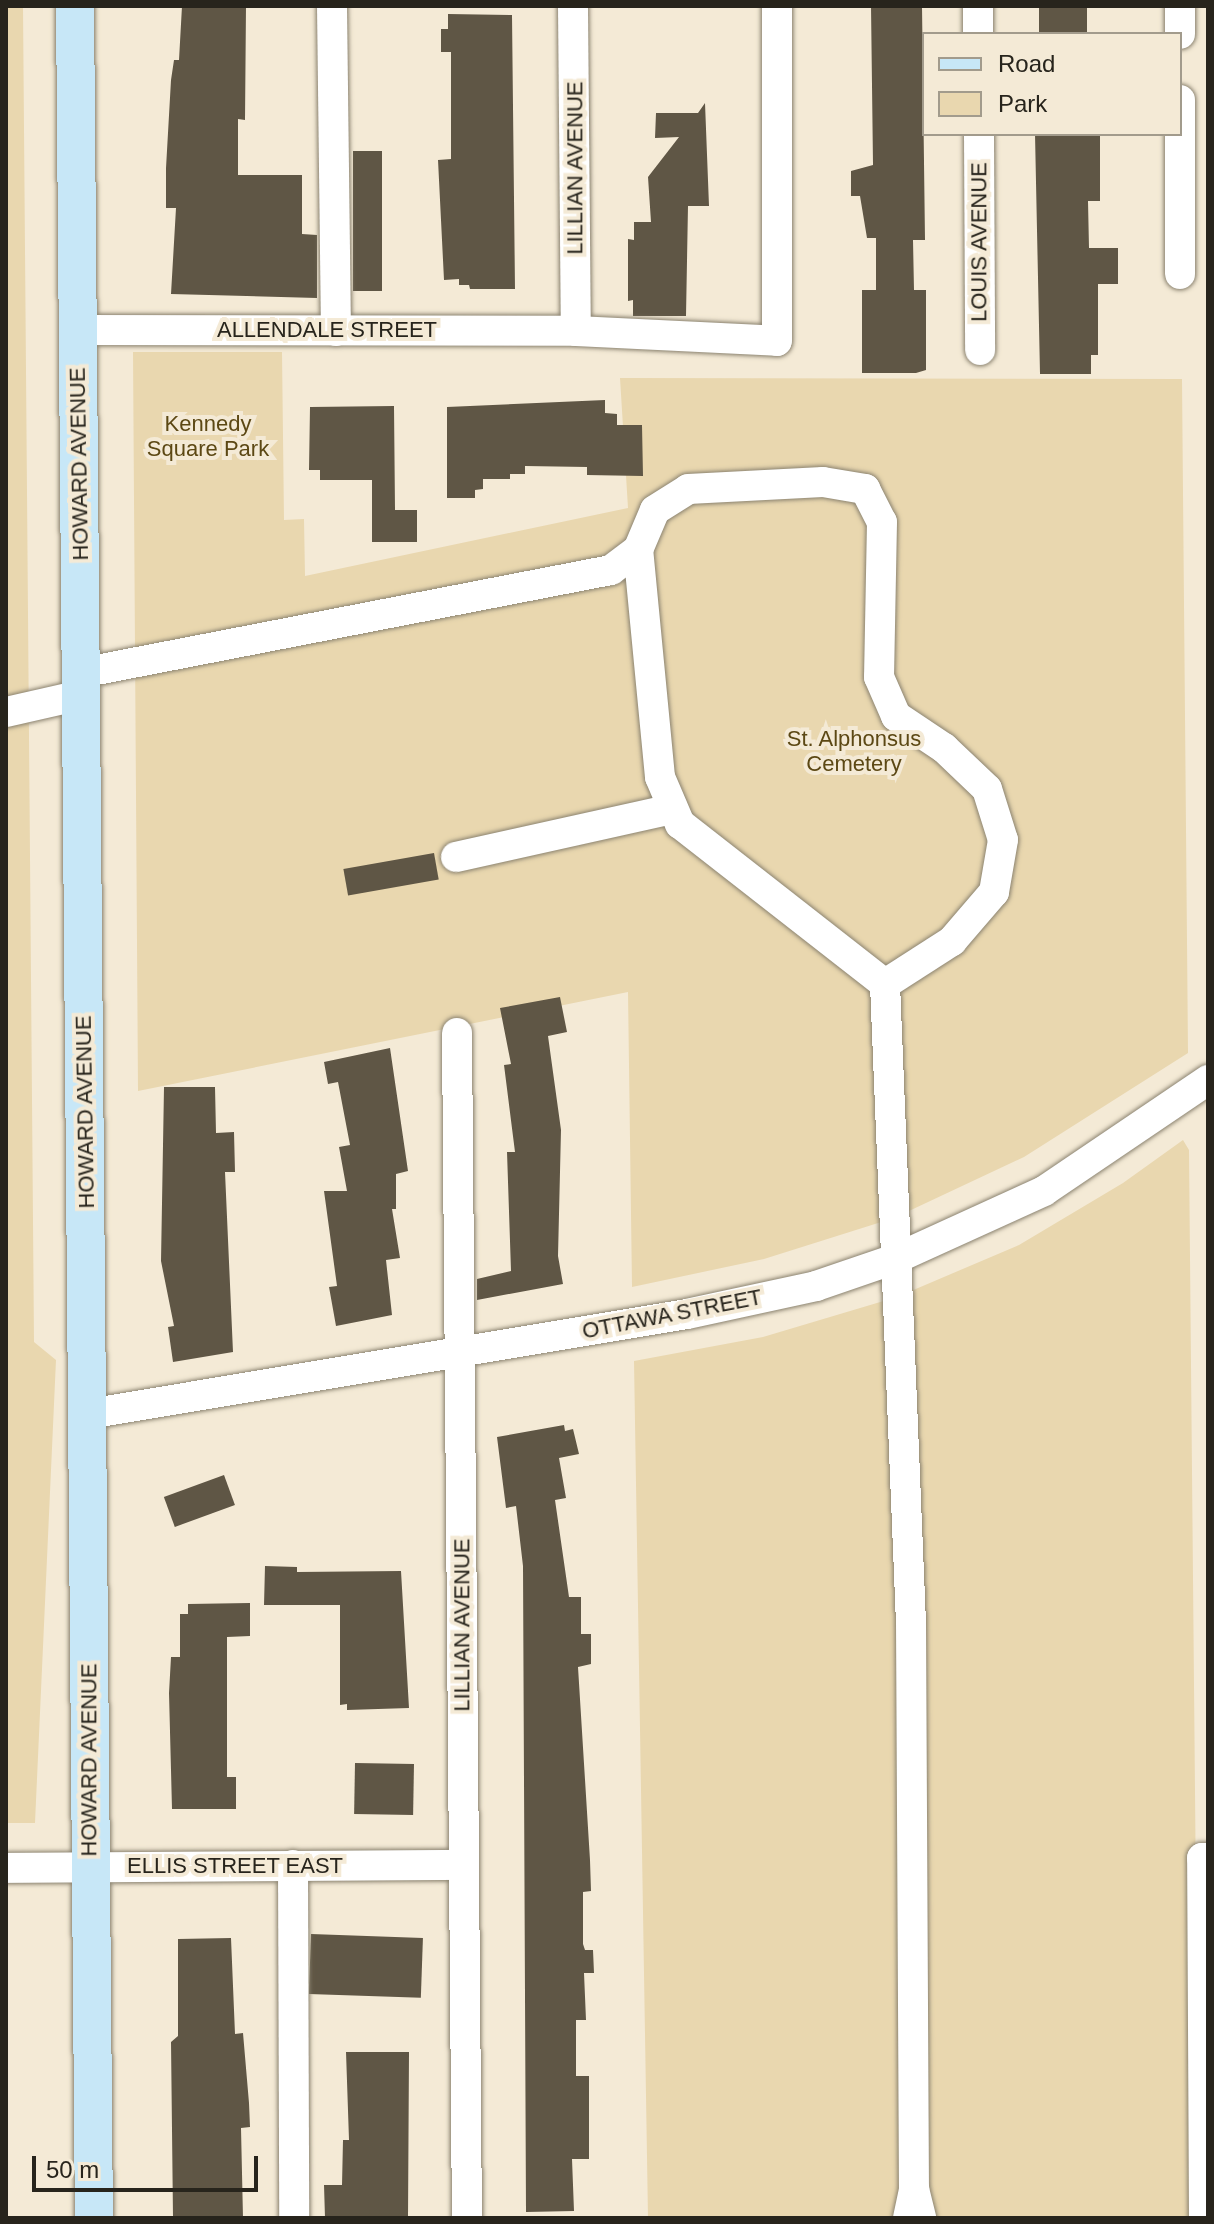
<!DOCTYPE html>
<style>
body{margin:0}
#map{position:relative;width:1214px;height:2224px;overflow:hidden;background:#f4ead6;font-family:Helvetica,sans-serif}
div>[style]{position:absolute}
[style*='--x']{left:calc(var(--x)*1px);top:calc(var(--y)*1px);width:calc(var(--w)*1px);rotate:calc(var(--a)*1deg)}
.green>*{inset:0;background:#e9d7af}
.building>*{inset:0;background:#5f5645;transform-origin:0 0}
.roads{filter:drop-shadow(0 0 2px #8b8370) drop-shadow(0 0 2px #8b8370)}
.minor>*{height:30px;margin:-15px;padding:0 15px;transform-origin:15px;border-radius:15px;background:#fff}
.major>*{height:38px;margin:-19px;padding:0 19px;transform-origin:19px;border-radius:19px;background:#c7e7f7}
span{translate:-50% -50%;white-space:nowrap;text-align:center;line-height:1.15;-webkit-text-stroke:8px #f4ead6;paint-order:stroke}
.street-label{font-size:22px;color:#27241c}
.park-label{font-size:22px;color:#5c4814}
.frame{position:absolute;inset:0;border:8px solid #27241c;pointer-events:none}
.legend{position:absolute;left:922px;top:32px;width:260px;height:104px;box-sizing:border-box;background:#f4ead6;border:2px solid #a29b8c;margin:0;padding:10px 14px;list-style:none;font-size:24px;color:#27241c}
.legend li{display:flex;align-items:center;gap:16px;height:40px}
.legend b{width:40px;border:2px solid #a29b8c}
.scale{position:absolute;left:32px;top:2156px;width:226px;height:36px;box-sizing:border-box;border:4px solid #27241c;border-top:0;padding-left:10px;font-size:24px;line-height:28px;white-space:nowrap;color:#27241c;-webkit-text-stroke:6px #f4ead6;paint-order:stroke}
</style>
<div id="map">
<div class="green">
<div style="clip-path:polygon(6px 6px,23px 6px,34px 1342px,56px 1360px,35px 1823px,6px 1823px)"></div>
<div style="clip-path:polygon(133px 352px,282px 352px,284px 520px,304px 519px,305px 576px,628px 508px,620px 378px,1182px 379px,1188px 1053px,1024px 1157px,894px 1218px,764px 1259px,632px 1287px,628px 992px,138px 1091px)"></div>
<div style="clip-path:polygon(1183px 1140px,1189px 1150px,1199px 2218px,648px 2218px,634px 1361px,763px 1337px,897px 1297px,1019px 1245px,1123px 1183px)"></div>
</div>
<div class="building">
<div style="clip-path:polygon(182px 6px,246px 6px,245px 120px,238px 119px,238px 175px,302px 175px,302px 234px,317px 235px,317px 298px,171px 294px,176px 208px,166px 208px,166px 168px,171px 80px,174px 60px,179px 60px)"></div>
<div style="clip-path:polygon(871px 6px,922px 6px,925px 240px,913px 240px,914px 290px,926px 290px,926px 370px,916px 373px,862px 373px,862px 290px,876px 290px,876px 238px,867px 238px,860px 196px,851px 196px,851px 171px,873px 165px)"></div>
<div style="left:1039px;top:6px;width:48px;height:28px"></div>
<div style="clip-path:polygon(448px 14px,512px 15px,515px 289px,470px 289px,469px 285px,459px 285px,459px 279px,444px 280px,438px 160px,451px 159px,451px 52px,441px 52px,441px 29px,448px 29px)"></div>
<div style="clip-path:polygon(705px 103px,709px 206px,688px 206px,686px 316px,633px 316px,633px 300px,628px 301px,628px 239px,634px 240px,634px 222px,651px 222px,648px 177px,679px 137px,655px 138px,656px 113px,698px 113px)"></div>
<div style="clip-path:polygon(1035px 134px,1100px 134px,1100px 201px,1088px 201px,1089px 248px,1118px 248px,1118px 284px,1098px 284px,1098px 355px,1091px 355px,1091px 374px,1040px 374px)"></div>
<div style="left:353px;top:151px;width:29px;height:140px"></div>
<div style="clip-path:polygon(605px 400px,605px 413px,617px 414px,617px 425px,642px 425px,643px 476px,587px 475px,587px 467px,525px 466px,525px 474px,510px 474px,510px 479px,483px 479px,483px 489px,475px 490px,475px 498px,447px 498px,447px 407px)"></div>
<div style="clip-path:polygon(394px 406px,395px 510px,417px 510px,417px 542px,372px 542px,372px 480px,320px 480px,320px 470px,309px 470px,310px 407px)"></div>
<div style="left:434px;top:853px;width:27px;height:92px;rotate:80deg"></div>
<div style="clip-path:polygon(560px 997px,567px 1032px,548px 1036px,561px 1130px,558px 1256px,563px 1284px,477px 1300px,477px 1279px,511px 1271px,507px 1152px,515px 1152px,504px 1065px,511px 1064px,500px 1008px)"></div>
<div style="clip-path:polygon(390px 1048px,408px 1171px,396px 1174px,396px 1209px,392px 1209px,400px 1258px,386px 1260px,392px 1315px,336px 1326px,329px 1287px,337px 1286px,324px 1191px,347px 1191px,339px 1147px,350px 1145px,338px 1082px,328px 1084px,324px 1062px)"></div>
<div style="clip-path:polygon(164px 1087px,215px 1087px,216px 1133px,234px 1132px,235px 1172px,225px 1172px,233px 1352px,173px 1362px,168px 1327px,174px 1326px,161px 1261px)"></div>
<div style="clip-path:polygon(564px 1425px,565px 1431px,573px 1429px,579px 1454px,559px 1458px,566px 1498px,555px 1500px,569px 1597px,581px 1597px,581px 1634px,591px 1634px,591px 1664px,578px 1667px,590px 1860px,591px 1891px,583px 1892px,583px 1944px,585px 1950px,593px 1950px,594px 1973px,584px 1973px,586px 2020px,576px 2020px,576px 2076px,589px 2076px,589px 2159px,572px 2159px,574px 2211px,526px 2212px,523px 1566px,516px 1506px,506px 1508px,497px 1437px)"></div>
<div style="left:224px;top:1475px;width:32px;height:64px;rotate:70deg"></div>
<div style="clip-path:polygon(265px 1566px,297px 1567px,297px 1572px,401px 1571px,409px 1708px,347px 1710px,347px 1704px,340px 1705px,340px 1605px,264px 1605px)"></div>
<div style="clip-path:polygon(250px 1603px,250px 1636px,227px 1637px,227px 1777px,236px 1777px,236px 1809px,172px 1809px,169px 1693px,171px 1657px,180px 1657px,180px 1614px,188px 1614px,188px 1604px)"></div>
<div style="left:355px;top:1763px;width:59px;height:51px;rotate:1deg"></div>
<div style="left:311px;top:1934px;width:112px;height:60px;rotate:2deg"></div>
<div style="clip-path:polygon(231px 1938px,235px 2034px,243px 2033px,249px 2103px,250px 2127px,241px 2128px,243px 2218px,173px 2218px,171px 2042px,178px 2036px,178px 1939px)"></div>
<div style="clip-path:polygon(346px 2052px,409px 2052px,408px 2218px,325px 2218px,324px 2185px,342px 2185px,343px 2140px,349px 2140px)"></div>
</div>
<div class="roads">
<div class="minor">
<div style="--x:332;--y:6;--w:325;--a:89.3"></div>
<div style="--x:573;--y:6;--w:325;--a:89.5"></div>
<div style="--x:978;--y:6;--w:28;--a:90"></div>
<div style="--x:1180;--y:6;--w:28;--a:90"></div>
<div style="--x:1180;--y:100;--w:174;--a:90"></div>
<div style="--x:979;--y:134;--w:216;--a:89.7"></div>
<div style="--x:78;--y:330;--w:498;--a:0.1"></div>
<div style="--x:576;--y:331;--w:201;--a:2.8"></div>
<div style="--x:777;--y:341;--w:335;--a:-90"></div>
<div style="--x:81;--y:673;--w:540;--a:-11"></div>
<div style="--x:611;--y:570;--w:34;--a:-37"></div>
<div style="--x:6;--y:712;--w:77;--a:-12.8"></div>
<div style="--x:456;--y:857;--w:222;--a:-12.5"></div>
<div style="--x:885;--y:984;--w:260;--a:-142"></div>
<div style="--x:680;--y:824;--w:51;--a:-113.1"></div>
<div style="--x:660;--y:777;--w:228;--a:-95.5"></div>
<div style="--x:638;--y:550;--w:43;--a:-67"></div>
<div style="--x:655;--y:510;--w:39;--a:-32"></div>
<div style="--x:688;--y:489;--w:135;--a:-3"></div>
<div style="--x:823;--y:482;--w:43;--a:9.5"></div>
<div style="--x:865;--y:489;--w:37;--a:63"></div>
<div style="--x:882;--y:522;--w:155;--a:91.1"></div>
<div style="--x:879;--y:677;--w:43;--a:66.4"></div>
<div style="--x:896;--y:716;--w:58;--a:33.7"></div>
<div style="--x:944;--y:748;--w:59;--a:43.6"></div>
<div style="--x:987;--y:789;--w:53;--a:72.6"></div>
<div style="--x:1003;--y:840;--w:53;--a:99.8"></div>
<div style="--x:994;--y:892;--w:65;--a:130.6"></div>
<div style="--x:952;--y:941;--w:80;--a:147.3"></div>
<div style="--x:885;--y:984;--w:639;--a:87.67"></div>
<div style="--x:911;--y:1622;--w:567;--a:89.7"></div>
<div style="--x:457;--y:1033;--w:1185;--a:89.52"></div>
<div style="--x:88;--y:1414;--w:607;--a:-9.48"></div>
<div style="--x:687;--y:1314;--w:132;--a:-12.2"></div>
<div style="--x:816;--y:1286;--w:83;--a:-18.9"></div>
<div style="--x:895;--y:1259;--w:164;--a:-24.5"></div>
<div style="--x:1044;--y:1191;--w:198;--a:-34.1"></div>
<div style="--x:293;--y:1865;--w:353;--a:89.8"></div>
<div style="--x:6;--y:1868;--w:458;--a:-0.4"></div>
<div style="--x:908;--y:2218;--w:30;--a:-78"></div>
<div style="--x:914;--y:2189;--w:30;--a:76"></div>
<div style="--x:1204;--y:2218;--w:360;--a:-90.3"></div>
<div style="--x:1202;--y:1858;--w:6;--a:0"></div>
</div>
<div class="major">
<div style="--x:75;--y:6;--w:2212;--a:89.51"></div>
</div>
</div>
<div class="street-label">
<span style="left:575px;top:168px;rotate:-90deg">LILLIAN AVENUE</span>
<span style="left:979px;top:242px;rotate:-90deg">LOUIS AVENUE</span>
<span style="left:327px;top:330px">ALLENDALE STREET</span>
<span style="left:79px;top:464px;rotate:-91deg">HOWARD AVENUE</span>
<span style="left:85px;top:1112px;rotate:-91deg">HOWARD AVENUE</span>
<span style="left:672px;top:1314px;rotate:-11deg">OTTAWA STREET</span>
<span style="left:462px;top:1625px;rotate:-90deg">LILLIAN AVENUE</span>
<span style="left:89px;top:1760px;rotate:-90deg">HOWARD AVENUE</span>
<span style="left:235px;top:1866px">ELLIS STREET EAST</span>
</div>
<div class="park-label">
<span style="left:208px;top:436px">Kennedy<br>Square Park</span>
<span style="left:854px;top:751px">St. Alphonsus<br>Cemetery</span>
</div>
<div class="frame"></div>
<ul class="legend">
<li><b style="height:10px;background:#c7e7f7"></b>Road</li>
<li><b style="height:22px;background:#e9d7af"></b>Park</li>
</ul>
<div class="scale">50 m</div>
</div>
